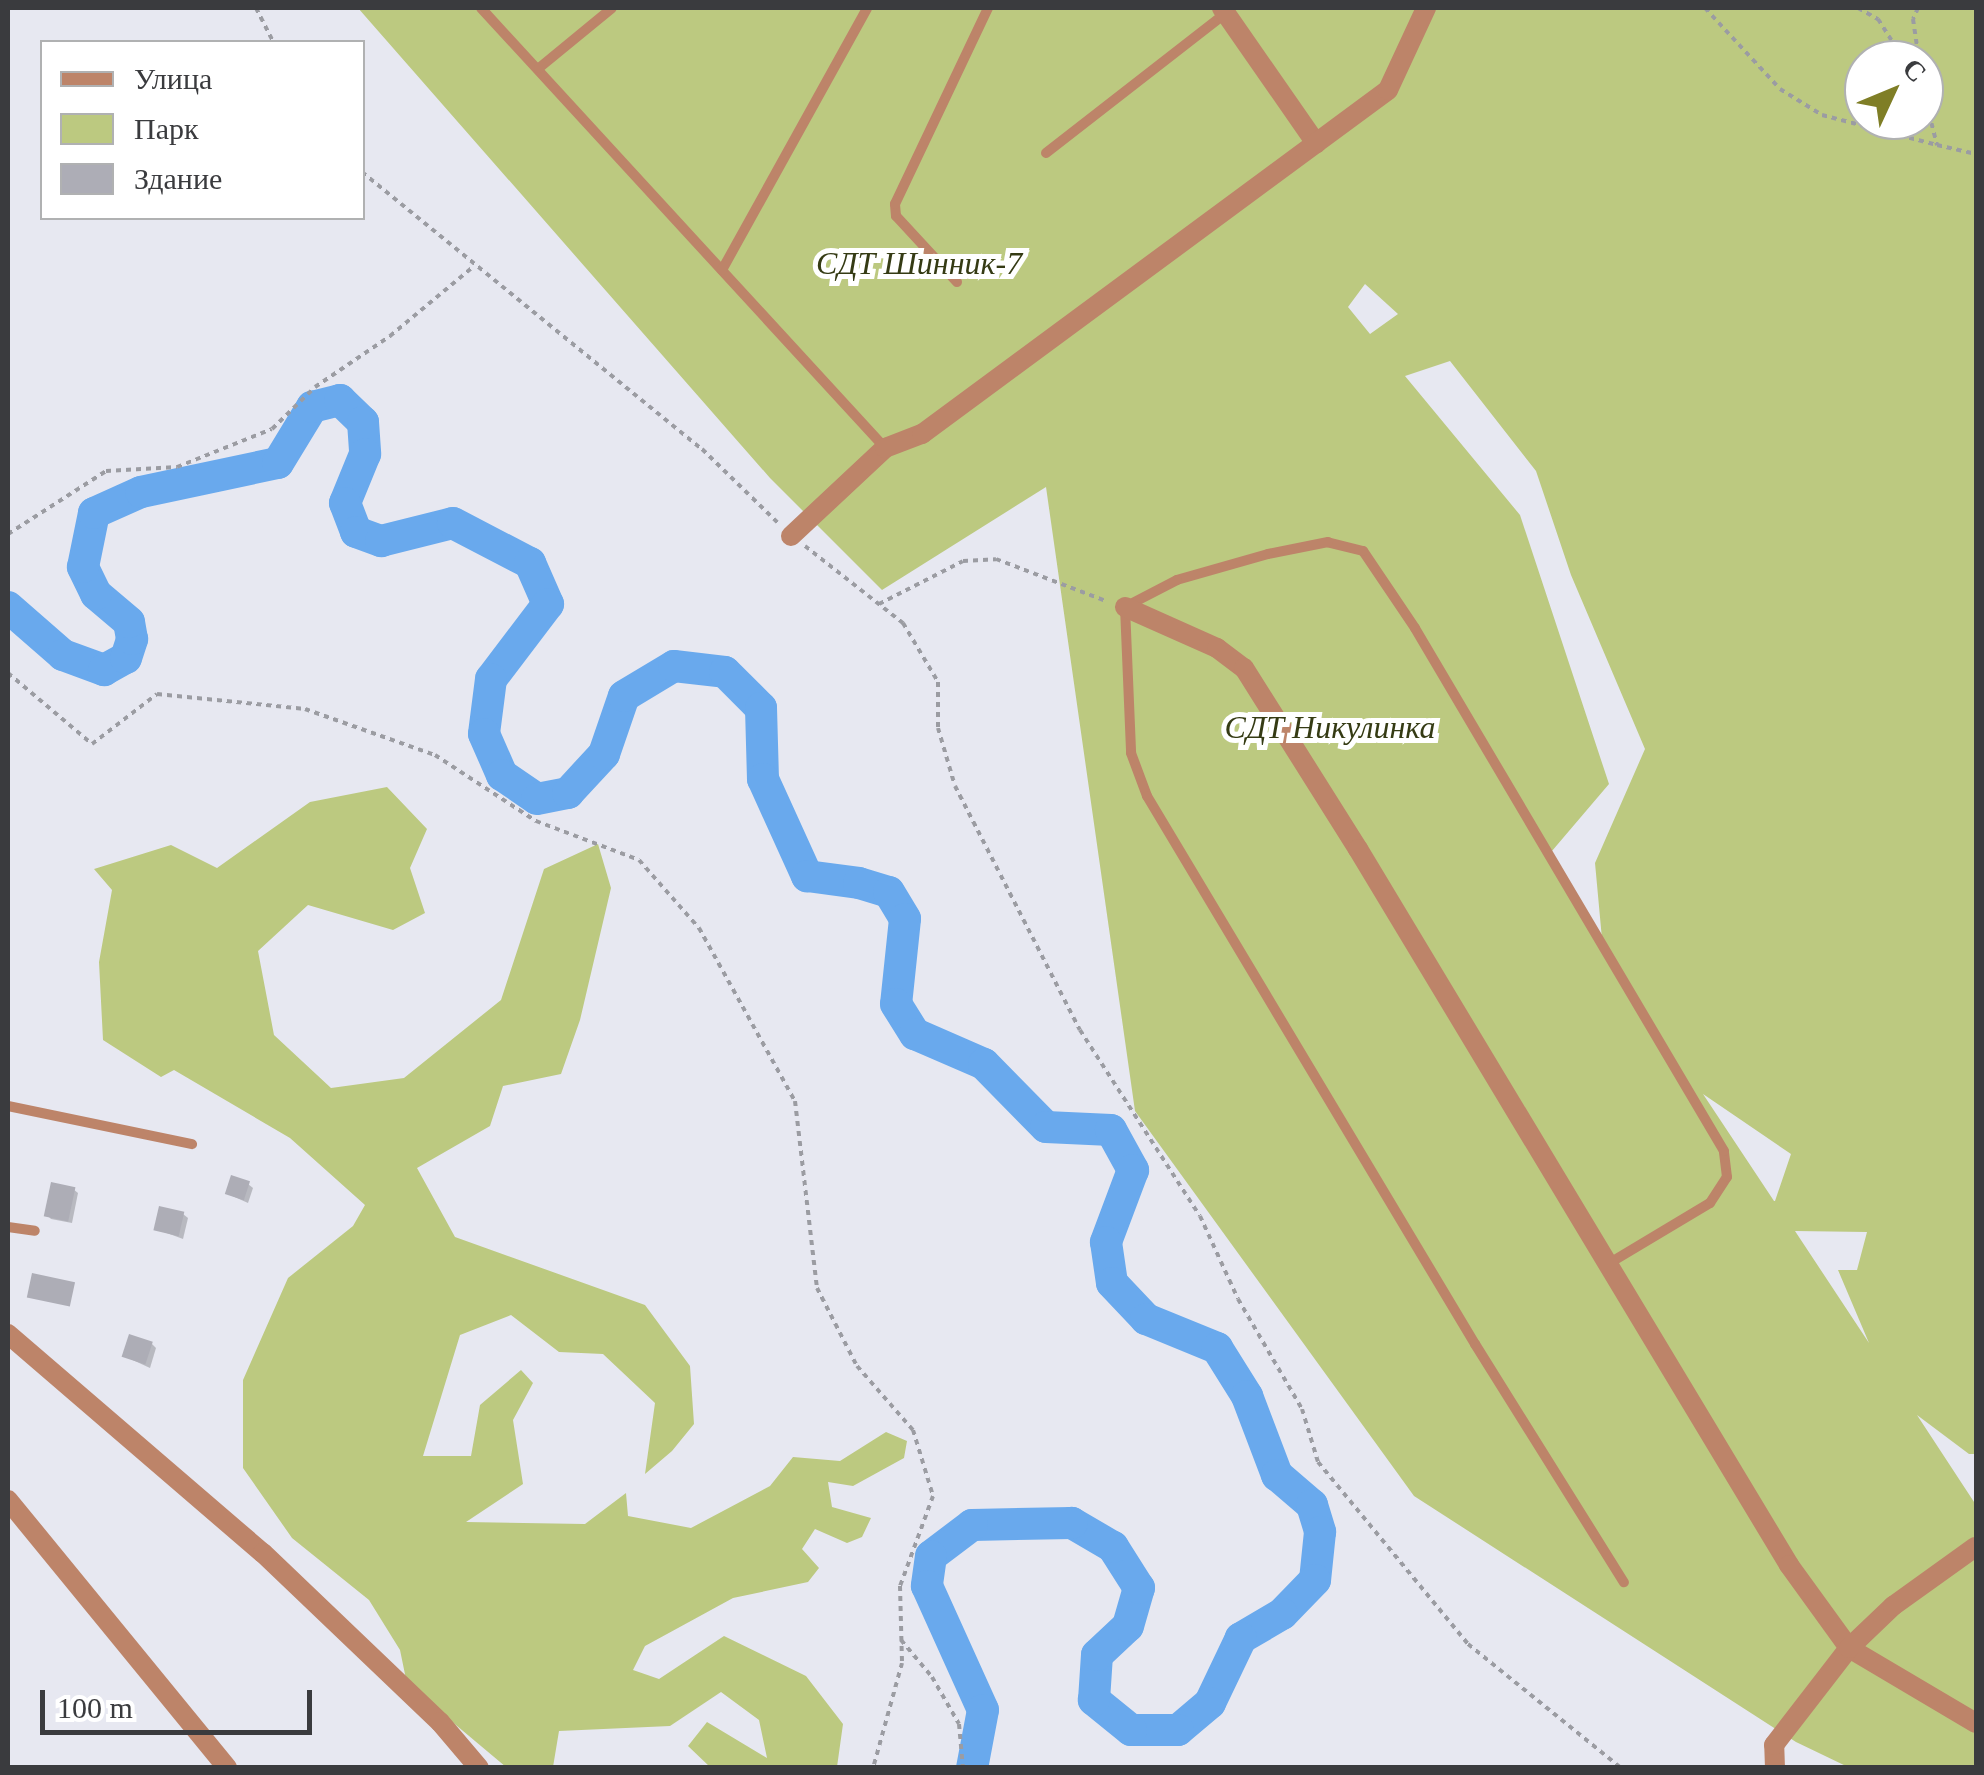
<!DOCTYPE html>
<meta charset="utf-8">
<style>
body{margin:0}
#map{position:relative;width:1984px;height:1775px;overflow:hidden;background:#e7e8f1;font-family:"Times New Roman",serif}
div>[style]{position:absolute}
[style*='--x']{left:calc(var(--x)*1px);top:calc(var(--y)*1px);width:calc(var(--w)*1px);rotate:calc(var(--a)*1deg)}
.green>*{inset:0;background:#bcc980}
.shadow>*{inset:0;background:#0003}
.river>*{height:32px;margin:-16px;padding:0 16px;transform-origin:16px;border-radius:16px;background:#69a9ed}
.building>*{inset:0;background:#adadb6;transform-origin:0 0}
.path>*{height:4px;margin-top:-2px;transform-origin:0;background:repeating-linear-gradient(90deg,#9b9ca2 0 5px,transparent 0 10px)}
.lane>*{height:10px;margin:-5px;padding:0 5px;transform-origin:5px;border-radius:5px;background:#bd8469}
.street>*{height:20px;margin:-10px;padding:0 10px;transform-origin:10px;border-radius:10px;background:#bd8469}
span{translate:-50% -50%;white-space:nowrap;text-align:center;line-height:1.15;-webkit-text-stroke:10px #fff;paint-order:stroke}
.park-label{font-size:32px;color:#353b14;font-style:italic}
.frame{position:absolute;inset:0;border:10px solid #3a3b3e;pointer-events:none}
.legend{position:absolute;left:40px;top:40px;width:325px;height:180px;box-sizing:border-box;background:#fff;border:2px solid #b0b1b2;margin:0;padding:12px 18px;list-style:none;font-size:30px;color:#3a3b3e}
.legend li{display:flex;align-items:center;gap:20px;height:50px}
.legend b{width:50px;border:2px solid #b0b1b2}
.north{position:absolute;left:1844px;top:40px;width:100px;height:100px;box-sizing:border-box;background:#fff;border:2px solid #b0b1b2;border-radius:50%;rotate:46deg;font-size:28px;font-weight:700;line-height:40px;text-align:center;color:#3a3b3e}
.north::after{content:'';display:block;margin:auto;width:35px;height:45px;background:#7f7e26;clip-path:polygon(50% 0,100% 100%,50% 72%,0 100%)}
.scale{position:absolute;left:40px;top:1690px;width:272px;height:45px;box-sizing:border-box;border:5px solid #3a3b3e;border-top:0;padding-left:12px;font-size:30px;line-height:35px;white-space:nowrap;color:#3a3b3e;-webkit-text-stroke:8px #fff;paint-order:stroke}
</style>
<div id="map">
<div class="green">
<div style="clip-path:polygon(evenodd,358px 8px,1976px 8px,1976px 1454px,1969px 1454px,1917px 1415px,1976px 1505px,1976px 1767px,1848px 1767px,1796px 1742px,1414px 1496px,1135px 1111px,1046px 487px,882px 590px,770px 478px,358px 8px,1864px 60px,1924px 60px,1924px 120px,1864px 120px,1864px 60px,358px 8px,1365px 284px,1398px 314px,1370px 334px,1348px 307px,1365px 284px,358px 8px,1450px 361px,1536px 471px,1571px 575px,1645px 749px,1595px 863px,1602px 939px,1546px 858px,1609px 784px,1520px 515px,1405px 376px,1450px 361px,358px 8px,1703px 1094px,1791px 1154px,1775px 1201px,1774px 1201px,1703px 1094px,358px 8px,1795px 1231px,1867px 1232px,1857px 1270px,1838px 1270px,1869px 1343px,1795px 1231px)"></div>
<div style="clip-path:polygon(387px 787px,427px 829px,410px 868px,425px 913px,393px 930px,308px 905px,258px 951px,274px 1035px,331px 1088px,404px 1078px,501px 1000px,544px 869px,598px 844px,611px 888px,580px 1020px,561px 1074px,503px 1086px,490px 1126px,417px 1168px,455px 1237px,645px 1305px,690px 1366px,694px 1424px,672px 1451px,645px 1474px,655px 1403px,603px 1354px,559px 1352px,511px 1315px,460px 1335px,423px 1456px,471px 1456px,480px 1405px,521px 1370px,533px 1383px,513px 1420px,523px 1484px,466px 1522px,585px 1524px,626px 1493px,628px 1516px,691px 1528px,770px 1486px,793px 1457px,840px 1461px,886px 1432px,907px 1441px,904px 1458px,853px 1486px,828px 1482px,832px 1507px,871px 1518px,862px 1537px,847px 1543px,815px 1529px,802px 1549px,819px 1568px,808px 1582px,733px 1598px,645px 1646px,633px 1670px,659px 1679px,724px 1636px,806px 1676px,843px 1724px,837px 1767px,710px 1767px,688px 1746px,707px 1722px,767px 1758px,759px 1720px,721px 1692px,670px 1726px,559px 1731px,553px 1767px,506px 1767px,407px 1684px,400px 1650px,369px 1600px,292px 1538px,243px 1468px,243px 1380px,288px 1278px,353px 1226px,365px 1205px,290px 1138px,174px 1070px,161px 1077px,103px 1040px,99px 962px,112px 890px,94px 869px,171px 845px,217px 868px,310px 802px)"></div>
</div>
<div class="shadow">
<div style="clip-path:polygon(248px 1184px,253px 1188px,248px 1203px,228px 1194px)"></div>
<div style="clip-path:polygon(73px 1189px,78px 1193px,72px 1223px,51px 1219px,47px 1215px)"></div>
<div style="clip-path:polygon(183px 1214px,188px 1218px,183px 1239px,156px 1229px)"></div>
<div style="clip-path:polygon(152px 1344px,156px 1348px,150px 1368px,124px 1356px)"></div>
</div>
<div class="river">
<div style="--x:8;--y:607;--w:73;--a:41.1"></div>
<div style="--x:63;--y:655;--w:44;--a:20.1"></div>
<div style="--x:104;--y:670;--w:25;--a:-29"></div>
<div style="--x:126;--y:658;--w:20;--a:-72"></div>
<div style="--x:132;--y:639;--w:17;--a:-100"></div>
<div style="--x:129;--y:622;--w:43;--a:-139.7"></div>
<div style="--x:96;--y:594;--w:30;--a:-116"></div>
<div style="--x:83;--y:567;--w:55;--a:-78.5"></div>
<div style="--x:94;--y:513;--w:51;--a:-24.1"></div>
<div style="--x:141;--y:492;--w:140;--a:-12"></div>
<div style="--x:278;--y:463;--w:66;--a:-58.7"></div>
<div style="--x:312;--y:407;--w:29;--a:-14"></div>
<div style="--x:340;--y:400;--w:32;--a:44"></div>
<div style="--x:363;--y:422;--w:32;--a:86"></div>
<div style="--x:365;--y:454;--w:53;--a:112.2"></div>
<div style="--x:345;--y:503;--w:31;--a:69"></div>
<div style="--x:356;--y:532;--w:27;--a:20"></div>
<div style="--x:381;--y:541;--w:74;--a:-14"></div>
<div style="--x:453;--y:523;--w:87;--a:27.5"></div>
<div style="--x:530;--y:563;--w:45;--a:66.3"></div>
<div style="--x:548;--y:604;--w:94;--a:127.2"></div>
<div style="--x:491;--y:679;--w:55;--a:97.3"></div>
<div style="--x:484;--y:734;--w:45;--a:66.3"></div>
<div style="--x:502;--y:775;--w:42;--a:34.4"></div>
<div style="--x:537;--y:799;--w:32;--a:-11"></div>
<div style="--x:568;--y:793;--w:53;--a:-47.3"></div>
<div style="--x:604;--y:754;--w:61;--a:-71"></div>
<div style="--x:624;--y:696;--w:58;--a:-31"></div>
<div style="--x:674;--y:666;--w:51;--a:6.7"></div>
<div style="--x:725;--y:672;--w:51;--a:45"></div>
<div style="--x:761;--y:708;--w:71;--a:88.4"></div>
<div style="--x:763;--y:779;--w:107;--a:65.6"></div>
<div style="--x:807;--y:876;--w:52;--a:7.7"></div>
<div style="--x:859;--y:883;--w:31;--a:17"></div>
<div style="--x:889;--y:892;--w:31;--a:59"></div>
<div style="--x:905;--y:919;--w:85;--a:96"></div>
<div style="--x:896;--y:1004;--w:36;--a:58"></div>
<div style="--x:915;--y:1034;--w:75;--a:23.5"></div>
<div style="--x:984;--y:1064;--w:88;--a:45.5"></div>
<div style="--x:1046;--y:1127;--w:65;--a:2.6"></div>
<div style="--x:1111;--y:1130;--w:46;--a:61.2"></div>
<div style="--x:1133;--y:1170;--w:77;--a:110.6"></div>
<div style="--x:1106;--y:1242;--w:41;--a:81.7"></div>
<div style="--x:1112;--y:1283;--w:50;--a:46.6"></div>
<div style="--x:1146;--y:1319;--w:77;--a:22.2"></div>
<div style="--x:1217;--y:1348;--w:57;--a:58"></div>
<div style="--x:1247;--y:1396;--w:85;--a:69.2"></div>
<div style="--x:1277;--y:1475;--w:46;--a:40.6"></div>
<div style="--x:1312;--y:1505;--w:28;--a:73"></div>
<div style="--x:1320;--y:1532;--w:48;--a:95.9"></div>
<div style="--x:1315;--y:1580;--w:47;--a:134.1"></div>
<div style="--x:1282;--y:1614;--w:48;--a:149.7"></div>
<div style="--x:1241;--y:1638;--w:72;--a:115.5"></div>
<div style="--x:1210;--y:1703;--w:42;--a:139.8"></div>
<div style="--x:1178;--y:1730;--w:47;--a:180"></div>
<div style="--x:1131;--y:1730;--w:48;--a:-141"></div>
<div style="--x:1094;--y:1700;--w:45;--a:-86.2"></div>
<div style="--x:1097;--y:1655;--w:42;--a:-43.1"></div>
<div style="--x:1128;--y:1626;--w:40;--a:-74"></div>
<div style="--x:1139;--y:1588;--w:49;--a:-122.4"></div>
<div style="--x:1113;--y:1547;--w:48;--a:-149.7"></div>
<div style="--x:1072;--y:1523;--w:100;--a:178.9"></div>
<div style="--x:972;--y:1525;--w:51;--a:142.9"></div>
<div style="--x:931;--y:1556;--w:30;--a:98"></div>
<div style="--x:927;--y:1586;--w:136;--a:65.7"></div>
<div style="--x:983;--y:1710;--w:59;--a:100.7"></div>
</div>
<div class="building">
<div style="left:231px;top:1175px;width:20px;height:20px;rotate:18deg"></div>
<div style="left:51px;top:1182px;width:25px;height:35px;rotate:12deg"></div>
<div style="left:159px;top:1206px;width:26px;height:25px;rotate:13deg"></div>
<div style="left:32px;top:1273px;width:44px;height:25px;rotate:12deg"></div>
<div style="left:129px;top:1334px;width:25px;height:24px;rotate:18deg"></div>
</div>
<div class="path">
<div style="--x:256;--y:8;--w:38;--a:63"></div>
<div style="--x:1705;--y:8;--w:110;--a:47.2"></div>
<div style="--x:1780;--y:89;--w:49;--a:31.8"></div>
<div style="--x:1822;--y:115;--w:119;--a:14.6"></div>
<div style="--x:1858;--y:8;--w:23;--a:29"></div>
<div style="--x:1878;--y:19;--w:49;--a:57.6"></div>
<div style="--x:1918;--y:8;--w:12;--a:114"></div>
<div style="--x:1913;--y:19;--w:41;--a:81.7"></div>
<div style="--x:1924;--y:94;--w:53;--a:75.7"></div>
<div style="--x:1937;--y:145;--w:40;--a:13"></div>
<div style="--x:362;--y:172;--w:439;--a:39.2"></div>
<div style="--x:702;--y:449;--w:107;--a:44.2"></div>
<div style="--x:8;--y:534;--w:117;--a:-32.7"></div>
<div style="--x:106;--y:471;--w:71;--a:-3.2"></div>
<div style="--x:177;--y:467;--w:102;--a:-21.8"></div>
<div style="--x:272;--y:429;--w:60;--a:-44.3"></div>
<div style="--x:315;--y:387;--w:91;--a:-34.2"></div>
<div style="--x:390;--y:336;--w:109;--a:-39.8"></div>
<div style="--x:805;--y:546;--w:125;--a:38.2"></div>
<div style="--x:903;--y:623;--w:69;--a:59.3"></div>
<div style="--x:938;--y:682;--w:46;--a:90"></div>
<div style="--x:938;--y:728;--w:60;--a:73.7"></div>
<div style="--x:955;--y:786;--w:274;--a:62.9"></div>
<div style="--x:1080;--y:1030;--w:221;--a:57.2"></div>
<div style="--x:1200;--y:1216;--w:91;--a:65.4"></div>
<div style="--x:1238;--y:1299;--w:127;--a:59.8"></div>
<div style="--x:1302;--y:1409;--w:55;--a:73.2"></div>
<div style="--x:1318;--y:1462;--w:236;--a:50.5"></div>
<div style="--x:1468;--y:1644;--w:197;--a:39"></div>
<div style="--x:879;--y:604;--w:94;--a:-27.1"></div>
<div style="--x:963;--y:561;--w:33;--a:-3"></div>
<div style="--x:996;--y:559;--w:118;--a:20.9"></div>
<div style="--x:8;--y:673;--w:110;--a:40.2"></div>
<div style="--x:92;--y:744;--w:82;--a:-37.6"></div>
<div style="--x:157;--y:694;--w:149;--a:5.8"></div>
<div style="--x:305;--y:709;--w:138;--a:19.5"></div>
<div style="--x:435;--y:755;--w:121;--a:33.2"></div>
<div style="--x:536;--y:821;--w:110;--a:20.7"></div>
<div style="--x:639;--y:860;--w:91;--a:48.6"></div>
<div style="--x:699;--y:928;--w:198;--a:61"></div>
<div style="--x:795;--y:1101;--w:188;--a:83.3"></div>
<div style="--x:817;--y:1288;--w:88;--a:62.9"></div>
<div style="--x:857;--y:1366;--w:85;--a:48.8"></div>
<div style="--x:913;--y:1430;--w:69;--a:73.1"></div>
<div style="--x:933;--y:1496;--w:96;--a:110.1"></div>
<div style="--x:900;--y:1586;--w:77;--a:88.5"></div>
<div style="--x:902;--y:1663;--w:109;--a:105.4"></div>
<div style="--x:901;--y:1640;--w:48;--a:50"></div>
<div style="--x:932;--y:1677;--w:54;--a:60.1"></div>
<div style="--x:959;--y:1724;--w:44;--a:84.8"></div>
</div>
<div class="lane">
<div style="--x:481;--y:8;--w:597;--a:47.44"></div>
<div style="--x:539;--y:68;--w:94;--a:-39.4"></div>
<div style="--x:1046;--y:153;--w:228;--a:-37.9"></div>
<div style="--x:722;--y:270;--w:299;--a:-61"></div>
<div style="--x:957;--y:282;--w:90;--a:-132.7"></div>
<div style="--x:896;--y:216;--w:12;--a:-95"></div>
<div style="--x:895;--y:204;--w:217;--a:-64.6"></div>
<div style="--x:8;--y:1106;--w:188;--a:11.7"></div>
<div style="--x:8;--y:1227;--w:27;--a:8"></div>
<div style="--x:1608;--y:1264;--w:119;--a:-30.9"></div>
<div style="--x:1710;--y:1203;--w:31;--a:-57"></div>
<div style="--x:1727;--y:1177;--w:26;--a:-97"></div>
<div style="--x:1724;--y:1151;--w:607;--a:-120.58"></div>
<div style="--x:1415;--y:628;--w:93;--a:-124"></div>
<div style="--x:1363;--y:551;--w:36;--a:-166"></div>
<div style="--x:1328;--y:542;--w:61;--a:168.7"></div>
<div style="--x:1268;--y:554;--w:95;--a:164.1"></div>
<div style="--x:1177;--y:580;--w:59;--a:152.6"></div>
<div style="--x:1125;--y:607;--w:146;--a:87.6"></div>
<div style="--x:1131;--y:753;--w:46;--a:69.6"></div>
<div style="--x:1147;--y:796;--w:639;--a:59.1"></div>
<div style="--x:1475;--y:1344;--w:281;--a:58"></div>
</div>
<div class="street">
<div style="--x:1222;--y:8;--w:165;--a:55.2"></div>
<div style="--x:791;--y:536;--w:129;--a:-43.1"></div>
<div style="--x:885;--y:448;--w:40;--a:-21"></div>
<div style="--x:922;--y:434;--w:579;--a:-36.43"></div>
<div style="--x:1388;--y:90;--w:90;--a:-65.1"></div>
<div style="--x:1125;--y:607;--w:101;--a:24"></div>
<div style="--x:1217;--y:648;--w:34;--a:37"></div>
<div style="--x:1244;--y:668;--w:214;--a:57.8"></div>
<div style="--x:1358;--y:849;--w:836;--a:58.95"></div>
<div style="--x:1789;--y:1565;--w:102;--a:54.1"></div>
<div style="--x:1849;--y:1648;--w:147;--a:30.6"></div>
<div style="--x:8;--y:1334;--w:336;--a:40.7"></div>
<div style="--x:263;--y:1553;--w:245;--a:43.7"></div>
<div style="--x:440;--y:1722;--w:60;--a:49.7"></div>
<div style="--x:8;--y:1500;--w:346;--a:50.7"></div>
<div style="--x:1775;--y:1768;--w:23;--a:-92"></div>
<div style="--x:1774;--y:1745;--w:123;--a:-52.3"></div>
<div style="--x:1849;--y:1648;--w:61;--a:-43.7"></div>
<div style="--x:1893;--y:1606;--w:101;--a:-35.7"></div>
</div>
<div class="park-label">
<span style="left:919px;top:263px">СДТ Шинник-7</span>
<span style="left:1330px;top:727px">СДТ Никулинка</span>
</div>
<div class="frame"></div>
<ul class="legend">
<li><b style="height:12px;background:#bd8469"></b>Улица</li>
<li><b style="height:28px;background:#bcc980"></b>Парк</li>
<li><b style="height:28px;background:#adadb6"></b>Здание</li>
</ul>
<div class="north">С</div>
<div class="scale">100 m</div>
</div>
